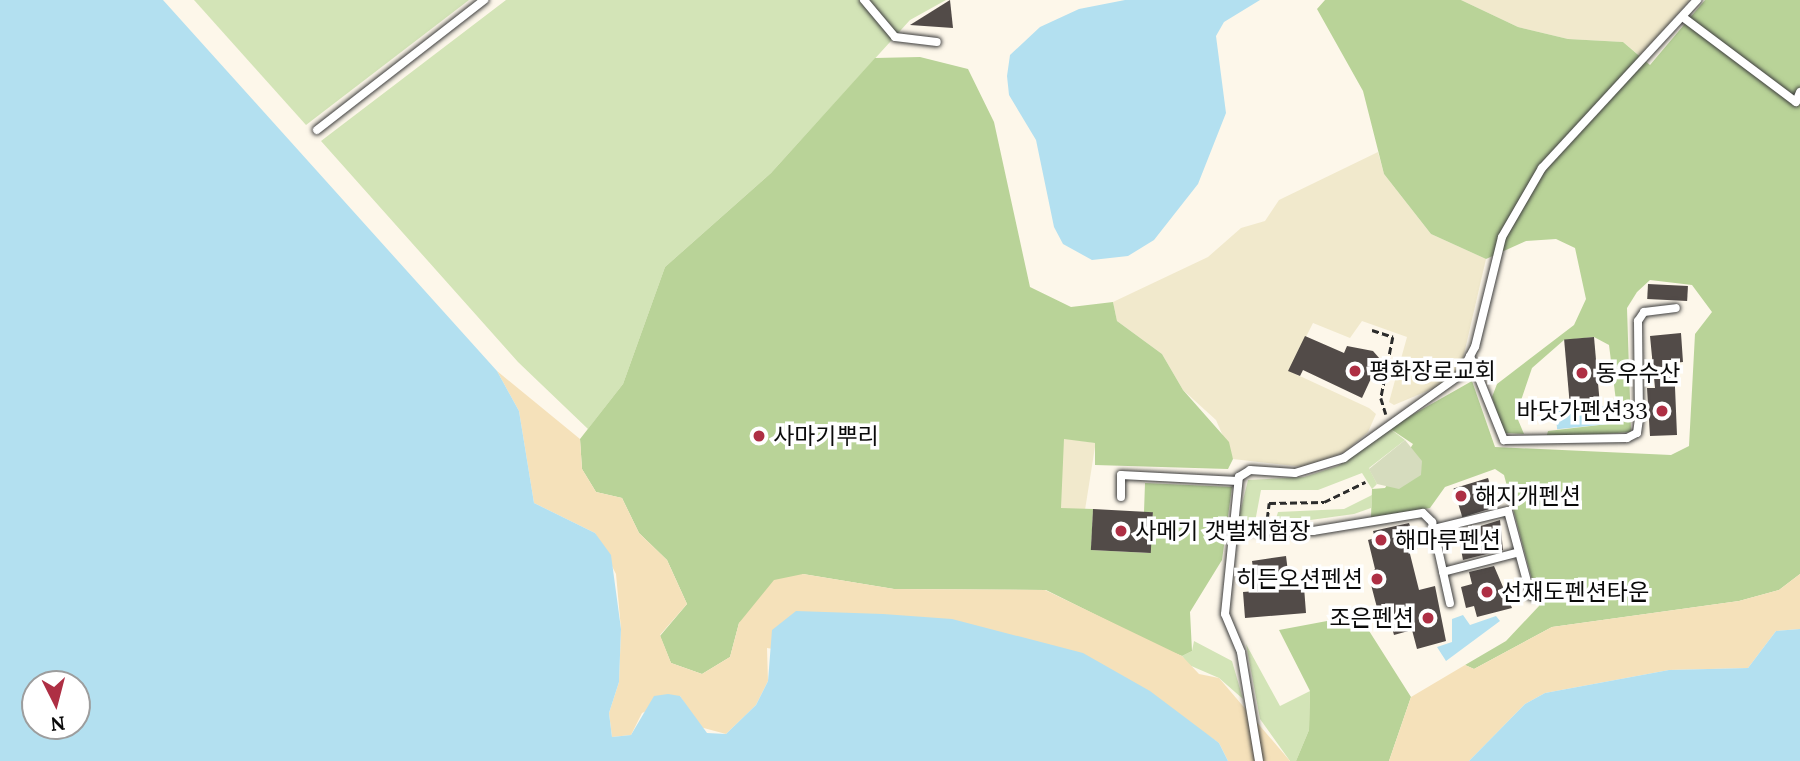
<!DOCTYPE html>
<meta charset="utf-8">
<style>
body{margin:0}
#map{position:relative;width:1800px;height:761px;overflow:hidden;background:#fdf7ea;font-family:Lora,"Noto Sans KR",serif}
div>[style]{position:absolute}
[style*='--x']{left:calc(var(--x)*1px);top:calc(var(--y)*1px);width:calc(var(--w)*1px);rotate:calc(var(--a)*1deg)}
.farmland>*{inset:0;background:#f1e9cc;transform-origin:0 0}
.green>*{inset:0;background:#d3e4b7}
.forest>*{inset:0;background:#b9d398}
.sand>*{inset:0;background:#f5e1ba}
.cemetery>*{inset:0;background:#d6dcbe}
.water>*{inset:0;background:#b3e0f0;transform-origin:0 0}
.building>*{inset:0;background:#524b48;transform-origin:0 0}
.path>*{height:2.5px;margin-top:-1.25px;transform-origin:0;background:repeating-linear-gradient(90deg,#2c2c2c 0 7px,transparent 0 10.5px)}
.roads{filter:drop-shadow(0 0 2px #3d3d3d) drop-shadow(0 0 2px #3d3d3d)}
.service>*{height:8px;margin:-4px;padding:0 4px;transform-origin:4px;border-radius:4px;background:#fff}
.dots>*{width:19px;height:19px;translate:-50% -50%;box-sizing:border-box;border:4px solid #fff;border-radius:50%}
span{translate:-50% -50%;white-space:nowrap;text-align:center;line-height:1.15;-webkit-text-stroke:7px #fff;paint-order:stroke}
.poi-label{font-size:23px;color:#0a0a0a}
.left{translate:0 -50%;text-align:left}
.right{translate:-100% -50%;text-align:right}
.north{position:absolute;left:21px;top:670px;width:70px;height:70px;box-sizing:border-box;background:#fff;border:2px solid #9d9d9d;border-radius:50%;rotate:174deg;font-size:19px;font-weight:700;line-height:28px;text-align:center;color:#0a0a0a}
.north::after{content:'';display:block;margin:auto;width:24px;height:32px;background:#ae2f44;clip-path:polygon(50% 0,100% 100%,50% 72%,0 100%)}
</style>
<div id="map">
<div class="farmland">
<div style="clip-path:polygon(1461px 0,1690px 0,1640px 56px,1623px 42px,1568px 39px,1518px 27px)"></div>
<div style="clip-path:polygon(1378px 152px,1384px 174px,1431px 234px,1486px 259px,1461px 367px,1439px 386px,1394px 405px,1389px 402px,1407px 337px,1362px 321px,1350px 338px,1313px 323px,1289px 371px,1369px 408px,1376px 414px,1368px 432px,1345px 452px,1304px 467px,1233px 459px,1216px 420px,1183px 390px,1162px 354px,1117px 321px,1113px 302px,1208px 257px,1241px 228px,1265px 221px,1279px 200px)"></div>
<div style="left:1064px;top:438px;width:32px;height:70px;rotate:9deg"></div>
</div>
<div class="green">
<div style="clip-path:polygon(194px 0,469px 0,306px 125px)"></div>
<div style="clip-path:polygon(506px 0,946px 0,910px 20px,771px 173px,665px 267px,623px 384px,588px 429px,518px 362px,321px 141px)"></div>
<div style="clip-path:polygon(1389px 428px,1405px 440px,1369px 468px,1377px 484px,1372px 489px,1362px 473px,1318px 490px,1261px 490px,1255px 522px,1238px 521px,1248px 480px,1304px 477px,1338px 466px)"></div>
<div style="clip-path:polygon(1372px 495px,1371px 508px,1354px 514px,1274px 525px,1278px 512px,1344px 509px)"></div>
<div style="clip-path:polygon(1194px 641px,1232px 661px,1243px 699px,1219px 678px,1189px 665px,1182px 656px,1192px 651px)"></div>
<div style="clip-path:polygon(1246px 644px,1280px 706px,1310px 691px,1309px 730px,1296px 761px,1290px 761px,1260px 719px)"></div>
</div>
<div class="forest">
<div style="clip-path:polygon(1325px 0,1461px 0,1518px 27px,1568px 39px,1623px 42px,1650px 65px,1705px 0,1800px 0,1800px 574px,1779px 590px,1739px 601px,1552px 627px,1474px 669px,1465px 665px,1506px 641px,1539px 606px,1504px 475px,1495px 469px,1445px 487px,1430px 508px,1371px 517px,1372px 489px,1385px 488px,1413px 444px,1389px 428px,1472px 381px,1495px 447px,1671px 455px,1689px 446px,1695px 334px,1712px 312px,1692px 285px,1650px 280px,1637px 292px,1627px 308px,1631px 432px,1546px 438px,1548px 431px,1608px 424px,1607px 410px,1617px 409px,1609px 345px,1594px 337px,1564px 340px,1532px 368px,1516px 415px,1524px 434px,1504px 433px,1492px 397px,1497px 384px,1574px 325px,1586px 299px,1575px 248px,1556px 239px,1526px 241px,1486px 259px,1431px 234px,1384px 174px,1363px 91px,1317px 9px)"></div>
<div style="clip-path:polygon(920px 57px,968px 69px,994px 122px,1030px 287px,1071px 307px,1113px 302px,1117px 321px,1162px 354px,1183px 390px,1229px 442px,1233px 459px,1228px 469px,1095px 465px,1095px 443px,1064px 439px,1061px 508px,1093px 509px,1091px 550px,1150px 553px,1153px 513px,1144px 512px,1145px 483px,1232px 487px,1222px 560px,1190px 612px,1192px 651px,1182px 656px,1162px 648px,1046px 590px,894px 589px,803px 574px,739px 623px,730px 657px,702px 674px,671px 663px,660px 636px,687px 604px,667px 560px,639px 533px,622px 498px,596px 492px,582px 469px,580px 439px,623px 384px,665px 267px,771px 173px,875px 58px)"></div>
<div style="clip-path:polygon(1359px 615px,1411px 697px,1389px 761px,1296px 761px,1309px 730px,1310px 691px,1279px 630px)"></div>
</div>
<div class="sand">
<div style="clip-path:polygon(497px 371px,580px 439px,582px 469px,596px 492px,622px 498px,639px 533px,667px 560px,687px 604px,660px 635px,671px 663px,702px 674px,730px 657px,739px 623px,774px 580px,803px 574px,894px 589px,1045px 590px,1182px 656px,1199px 674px,1219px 678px,1290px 761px,1228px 761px,1219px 743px,1180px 716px,767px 648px,768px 681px,756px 705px,726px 734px,700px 727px,680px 696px,642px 713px,631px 735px,612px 737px,609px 713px,619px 682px,621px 629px,616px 574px,595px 533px,534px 503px,519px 411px)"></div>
<div style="clip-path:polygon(1800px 574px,1800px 629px,1776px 631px,1748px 668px,1669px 670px,1545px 693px,1525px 704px,1469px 761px,1389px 761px,1411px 697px,1465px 665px,1474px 669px,1552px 627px,1739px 601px,1779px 590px)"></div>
</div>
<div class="cemetery">
<div style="clip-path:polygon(1405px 440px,1422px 461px,1421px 475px,1399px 489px,1377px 484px,1369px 469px)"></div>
</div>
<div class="water">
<div style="clip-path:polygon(evenodd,0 0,163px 0,497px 371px,519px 411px,534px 503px,595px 533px,611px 555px,621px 629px,619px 682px,609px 713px,612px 737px,631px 735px,654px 696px,668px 694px,680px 696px,707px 733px,726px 734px,756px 705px,768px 681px,772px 630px,796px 611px,883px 614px,952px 619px,1083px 653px,1150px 691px,1219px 743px,1228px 761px,0 761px,0 0,35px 684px,77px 684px,77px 726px,35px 726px,35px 684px)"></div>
<div style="clip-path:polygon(1125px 0,1260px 0,1224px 22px,1216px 36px,1226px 113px,1198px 184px,1154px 240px,1128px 256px,1092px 260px,1063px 244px,1054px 227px,1036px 140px,1009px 95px,1007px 76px,1010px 55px,1040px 27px,1079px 9px)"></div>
<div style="left:1606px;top:406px;width:18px;height:51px;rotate:84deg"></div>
<div style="clip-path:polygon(1463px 615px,1470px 625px,1496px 616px,1500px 621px,1446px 661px,1437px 647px,1452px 642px,1452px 619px)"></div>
<div style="clip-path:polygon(1800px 629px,1800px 761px,1469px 761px,1525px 704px,1545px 693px,1669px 670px,1748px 668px,1776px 631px)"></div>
</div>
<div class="building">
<div style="clip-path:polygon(950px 0,953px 28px,910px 25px)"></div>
<div style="left:1648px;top:284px;width:40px;height:15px;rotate:3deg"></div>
<div style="clip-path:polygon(1681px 333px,1683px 362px,1674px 363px,1677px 435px,1650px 436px,1647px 388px,1655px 388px,1650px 336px)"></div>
<div style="clip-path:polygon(1305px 336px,1344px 353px,1347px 346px,1373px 351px,1380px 359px,1362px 398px,1303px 370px,1300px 376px,1288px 371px)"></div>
<div style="left:1594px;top:337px;width:69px;height:30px;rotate:85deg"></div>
<div style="left:1488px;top:478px;width:30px;height:36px;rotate:73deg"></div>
<div style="left:1093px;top:509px;width:60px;height:41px;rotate:3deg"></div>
<div style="clip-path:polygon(1500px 520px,1503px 550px,1463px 560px,1458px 533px)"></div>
<div style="clip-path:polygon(1409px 523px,1418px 548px,1409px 550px,1419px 590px,1435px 586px,1446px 641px,1417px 649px,1412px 630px,1394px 635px,1390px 621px,1381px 623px,1369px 577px,1375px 569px,1368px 540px,1375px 538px,1373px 531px)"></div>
<div style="clip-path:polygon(1286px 556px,1290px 588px,1304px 587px,1306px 613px,1245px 618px,1243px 592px,1256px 591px,1252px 561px)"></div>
<div style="clip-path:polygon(1494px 566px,1512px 608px,1477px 617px,1474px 606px,1466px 608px,1461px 587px,1472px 584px,1469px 572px)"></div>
</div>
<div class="path">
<div style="--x:1372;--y:330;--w:22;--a:18"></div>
<div style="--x:1393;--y:337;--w:62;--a:101.1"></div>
<div style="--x:1381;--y:398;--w:17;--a:73"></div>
<div style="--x:1267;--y:519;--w:16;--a:-83"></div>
<div style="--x:1269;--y:503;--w:55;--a:-1"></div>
<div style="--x:1324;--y:502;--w:46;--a:-26"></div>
</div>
<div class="roads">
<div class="service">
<div style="--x:864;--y:0;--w:48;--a:50"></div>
<div style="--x:895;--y:37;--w:42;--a:6.8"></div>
<div style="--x:1684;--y:18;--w:140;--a:36.9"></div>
<div style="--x:1796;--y:102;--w:11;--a:-68"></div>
<div style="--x:317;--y:130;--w:212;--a:-37.9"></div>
<div style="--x:1470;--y:356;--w:91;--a:68"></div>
<div style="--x:1504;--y:440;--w:123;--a:-0.9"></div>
<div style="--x:1627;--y:438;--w:11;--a:-27"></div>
<div style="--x:1637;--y:433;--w:15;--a:-82"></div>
<div style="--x:1639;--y:418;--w:97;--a:-90.6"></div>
<div style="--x:1638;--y:321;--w:11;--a:-56"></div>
<div style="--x:1644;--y:312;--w:32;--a:-7"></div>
<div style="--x:1121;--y:497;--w:22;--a:-90"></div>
<div style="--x:1121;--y:475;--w:117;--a:2.9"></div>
<div style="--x:1434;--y:529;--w:76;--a:-13.7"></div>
<div style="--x:1508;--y:511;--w:88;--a:74.9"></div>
<div style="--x:1232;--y:530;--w:81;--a:0.7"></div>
<div style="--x:1313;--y:531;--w:111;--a:-9.3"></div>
<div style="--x:1423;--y:513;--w:13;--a:45"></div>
<div style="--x:1432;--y:522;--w:83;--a:77.5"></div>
<div style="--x:1443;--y:572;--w:75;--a:-14.6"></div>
<div style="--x:1259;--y:761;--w:110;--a:-99.4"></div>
<div style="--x:1241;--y:652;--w:41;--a:-112.8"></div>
<div style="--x:1225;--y:614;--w:138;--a:-84.2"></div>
<div style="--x:1239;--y:477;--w:13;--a:-32"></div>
<div style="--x:1250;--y:470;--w:45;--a:3.8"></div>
<div style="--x:1295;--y:473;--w:51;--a:-17"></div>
<div style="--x:1344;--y:458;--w:143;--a:-35.6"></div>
<div style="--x:1460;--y:375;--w:32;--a:-62"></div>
<div style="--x:1475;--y:347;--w:113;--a:-76.2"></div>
<div style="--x:1502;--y:237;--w:80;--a:-59.9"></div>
<div style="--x:1542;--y:168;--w:229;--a:-47.3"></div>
</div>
</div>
<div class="dots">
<div style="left:1355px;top:371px;background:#ae2f44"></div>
<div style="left:1582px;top:373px;background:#ae2f44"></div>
<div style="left:1662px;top:411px;background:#ae2f44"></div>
<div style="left:759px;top:436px;background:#ae2f44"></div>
<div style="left:1461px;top:496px;background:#ae2f44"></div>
<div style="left:1121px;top:531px;background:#ae2f44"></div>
<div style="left:1381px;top:540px;background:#ae2f44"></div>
<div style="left:1377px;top:579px;background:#ae2f44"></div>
<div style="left:1487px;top:592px;background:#ae2f44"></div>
<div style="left:1428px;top:618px;background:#ae2f44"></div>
</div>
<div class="poi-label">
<span class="left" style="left:1369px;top:371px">평화장로교회</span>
<span class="left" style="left:1596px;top:373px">동우수산</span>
<span class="right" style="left:1648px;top:411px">바닷가펜션33</span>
<span class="left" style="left:773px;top:436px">사마기뿌리</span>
<span class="left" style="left:1475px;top:496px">해지개펜션</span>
<span class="left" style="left:1135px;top:531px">사메기 갯벌체험장</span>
<span class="left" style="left:1395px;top:540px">해마루펜션</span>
<span class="right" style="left:1363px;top:579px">히든오션펜션</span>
<span class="left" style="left:1501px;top:592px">선재도펜션타운</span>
<span class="right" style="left:1414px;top:618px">조은펜션</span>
</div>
<div class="north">N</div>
</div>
